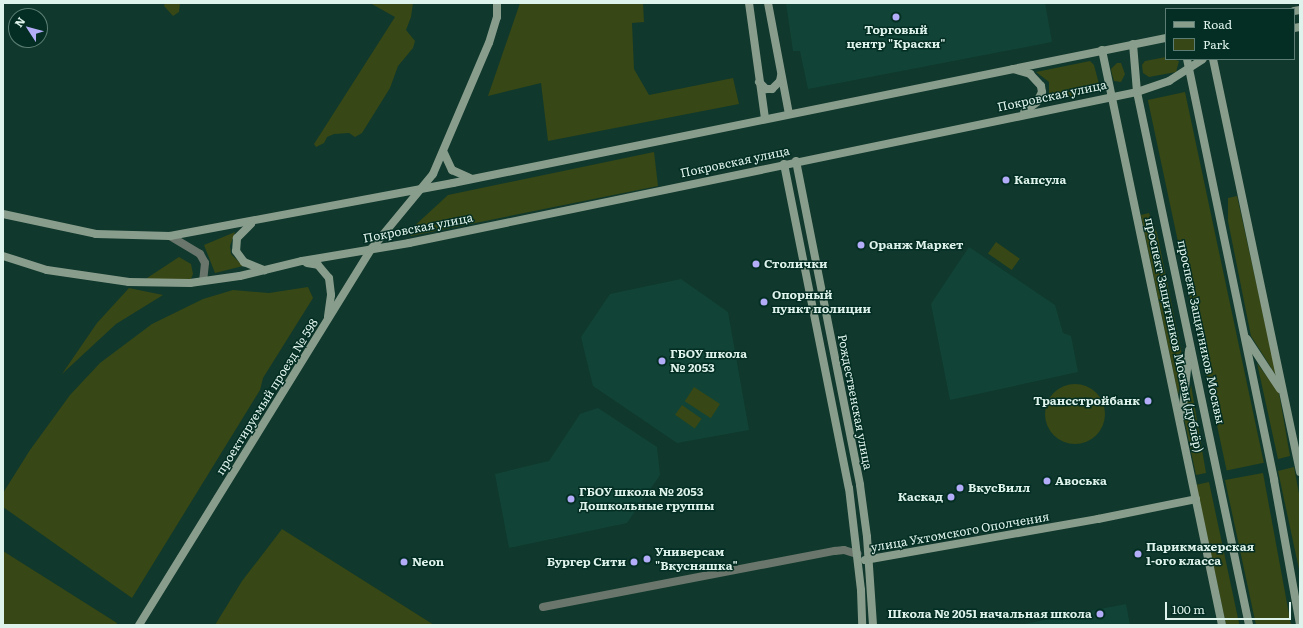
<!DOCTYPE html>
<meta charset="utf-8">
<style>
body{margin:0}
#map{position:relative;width:1303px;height:628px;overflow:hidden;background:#10382d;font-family:Literata,serif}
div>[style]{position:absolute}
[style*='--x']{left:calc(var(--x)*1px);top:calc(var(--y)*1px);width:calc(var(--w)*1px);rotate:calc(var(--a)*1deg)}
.built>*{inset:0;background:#114436}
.green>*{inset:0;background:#374715;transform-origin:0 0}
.round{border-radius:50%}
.street>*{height:8px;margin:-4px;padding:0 4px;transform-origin:4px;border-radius:4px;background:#6a766b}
.secondary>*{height:8px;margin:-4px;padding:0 4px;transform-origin:4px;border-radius:4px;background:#899d8c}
.dots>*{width:11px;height:11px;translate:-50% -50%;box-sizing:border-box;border:2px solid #042e23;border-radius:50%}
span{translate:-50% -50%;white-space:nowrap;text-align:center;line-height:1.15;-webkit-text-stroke:3px #042e23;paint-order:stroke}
.poi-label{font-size:12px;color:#def3eb;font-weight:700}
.left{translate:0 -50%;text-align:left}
.right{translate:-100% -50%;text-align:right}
.street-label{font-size:12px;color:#def3eb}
.frame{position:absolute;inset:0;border:4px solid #def3eb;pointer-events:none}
.legend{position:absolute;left:1165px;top:8px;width:130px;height:52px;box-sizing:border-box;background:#042e23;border:1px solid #5b7d73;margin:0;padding:5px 7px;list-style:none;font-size:12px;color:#def3eb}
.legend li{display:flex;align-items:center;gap:8px;height:20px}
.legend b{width:20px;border:1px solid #5b7d73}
.north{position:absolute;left:8px;top:8px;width:40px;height:40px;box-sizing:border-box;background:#042e23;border:1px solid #5b7d73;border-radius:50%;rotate:306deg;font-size:11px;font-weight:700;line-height:16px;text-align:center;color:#def3eb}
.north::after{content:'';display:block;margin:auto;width:14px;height:18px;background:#b3adf9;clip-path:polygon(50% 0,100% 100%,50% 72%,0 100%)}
.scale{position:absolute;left:1165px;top:602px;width:126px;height:18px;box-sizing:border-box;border:2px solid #def3eb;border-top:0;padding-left:5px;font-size:12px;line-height:14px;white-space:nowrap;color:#def3eb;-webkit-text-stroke:3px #042e23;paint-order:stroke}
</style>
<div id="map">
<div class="built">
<div style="clip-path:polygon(786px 3px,1045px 3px,1052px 42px,808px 89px,800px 51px,793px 51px)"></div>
<div style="clip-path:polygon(969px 247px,1055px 305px,1063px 333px,1071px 336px,1078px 372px,950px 400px,931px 304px)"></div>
<div style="clip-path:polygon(681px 279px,728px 312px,749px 430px,677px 443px,593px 386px,581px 337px,610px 294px)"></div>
<div style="clip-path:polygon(598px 408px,657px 447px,660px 475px,627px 523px,509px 548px,495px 474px,549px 461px,580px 414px)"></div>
<div style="clip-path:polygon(1126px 604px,1130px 625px,1019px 625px)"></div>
</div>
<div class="green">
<div style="clip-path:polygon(165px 3px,180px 3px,179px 12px,173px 16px,164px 6px)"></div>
<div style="clip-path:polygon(370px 3px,413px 3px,411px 17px,406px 30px,415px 41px,413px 48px,398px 66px,390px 88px,362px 133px,355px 137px,349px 133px,334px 134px,327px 137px,324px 143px,316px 147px,314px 144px,395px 17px)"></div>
<div style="clip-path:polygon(520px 3px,643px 3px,644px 22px,632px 23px,634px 69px,649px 95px,733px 78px,739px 104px,548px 141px,541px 83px,488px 96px)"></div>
<div style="clip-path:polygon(1166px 57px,1179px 61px,1176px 72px,1149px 77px,1143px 73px,1142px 65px,1145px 61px)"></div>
<div style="clip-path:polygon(1090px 61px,1094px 65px,1100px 88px,1098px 91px,1044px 102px,1049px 94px,1049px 82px,1036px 72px)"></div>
<div style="clip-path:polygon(1117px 63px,1121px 63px,1125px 74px,1121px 82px,1114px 81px,1112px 74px,1111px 69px)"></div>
<div style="left:1185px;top:92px;width:379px;height:38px;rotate:78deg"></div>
<div style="clip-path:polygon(654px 152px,658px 186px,411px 236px,410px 230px,448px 195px)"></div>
<div style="clip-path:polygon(1237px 196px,1277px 377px,1251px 336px,1228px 221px,1228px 198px)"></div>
<div style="clip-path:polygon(1149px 213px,1157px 233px,1182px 355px,1183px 371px,1178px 395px,1141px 215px)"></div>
<div style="clip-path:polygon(235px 232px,230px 246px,231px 254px,243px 266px,215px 273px,204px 245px)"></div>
<div style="left:996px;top:242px;width:29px;height:14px;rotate:35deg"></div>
<div style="clip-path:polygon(179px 257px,191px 264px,193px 274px,190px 281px,144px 280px)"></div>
<div style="clip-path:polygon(308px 287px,313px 298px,263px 378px,260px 390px,132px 598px,3px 507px,3px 493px,30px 450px,70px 395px,100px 363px,152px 324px,203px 299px,233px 290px,269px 293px)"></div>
<div style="clip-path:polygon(129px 288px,163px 295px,116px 324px,62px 374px,97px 323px)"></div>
<div style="clip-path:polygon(1257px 363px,1279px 393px,1290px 456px,1278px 459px)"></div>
<div class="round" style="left:1045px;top:384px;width:60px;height:60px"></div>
<div style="clip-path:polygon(1191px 385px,1206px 473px,1196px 475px,1184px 418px)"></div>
<div style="left:694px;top:387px;width:31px;height:17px;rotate:33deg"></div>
<div style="left:682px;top:405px;width:24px;height:12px;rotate:35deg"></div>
<div style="clip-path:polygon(1294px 467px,1300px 499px,1300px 574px,1278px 471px)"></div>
<div style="clip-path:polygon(1263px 473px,1291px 625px,1256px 625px,1225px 480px)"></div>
<div style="left:1209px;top:482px;width:146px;height:13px;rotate:78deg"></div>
<div style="clip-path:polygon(282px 529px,434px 625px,215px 625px,242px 581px)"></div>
<div style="clip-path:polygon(3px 551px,117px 623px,116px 625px,3px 625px)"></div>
</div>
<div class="street">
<div style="--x:170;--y:236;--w:35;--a:31"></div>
<div style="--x:200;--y:254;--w:10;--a:61"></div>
<div style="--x:205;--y:263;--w:18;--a:96"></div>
<div style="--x:543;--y:607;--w:297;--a:-10.9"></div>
<div style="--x:835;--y:551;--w:9;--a:-6"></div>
<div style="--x:844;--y:550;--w:14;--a:17"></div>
</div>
<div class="secondary">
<div style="--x:749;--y:3;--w:116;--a:82.1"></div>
<div style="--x:768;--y:3;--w:113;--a:79.3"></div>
<div style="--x:1294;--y:11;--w:6;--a:-9"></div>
<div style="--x:1294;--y:28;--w:6;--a:-9"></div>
<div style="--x:1133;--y:44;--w:48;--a:85.2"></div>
<div style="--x:1137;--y:92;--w:545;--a:78.13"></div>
<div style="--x:1102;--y:50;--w:587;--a:78.21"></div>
<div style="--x:1187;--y:59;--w:430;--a:78.3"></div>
<div style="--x:1274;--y:480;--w:147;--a:79.8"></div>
<div style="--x:1213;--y:59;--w:422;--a:78.1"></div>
<div style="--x:1013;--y:69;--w:18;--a:16"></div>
<div style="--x:1030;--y:74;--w:16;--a:47"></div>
<div style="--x:1041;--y:86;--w:6;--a:81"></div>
<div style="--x:1042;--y:92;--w:11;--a:117"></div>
<div style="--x:1037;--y:102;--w:16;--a:142"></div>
<div style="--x:759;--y:82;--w:10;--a:45"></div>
<div style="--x:766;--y:89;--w:6;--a:0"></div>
<div style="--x:772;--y:89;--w:11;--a:-45"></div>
<div style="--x:780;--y:81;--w:5;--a:-79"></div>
<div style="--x:444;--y:153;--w:19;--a:65"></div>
<div style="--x:452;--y:170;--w:20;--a:24"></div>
<div style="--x:796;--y:161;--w:330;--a:78.8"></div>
<div style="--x:860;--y:485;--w:52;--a:82.3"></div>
<div style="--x:867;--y:537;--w:88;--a:86.1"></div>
<div style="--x:784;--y:164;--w:330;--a:78.7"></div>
<div style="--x:849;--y:488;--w:103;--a:83.3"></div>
<div style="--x:861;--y:590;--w:35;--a:88"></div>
<div style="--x:3;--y:214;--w:95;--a:12.1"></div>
<div style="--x:96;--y:234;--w:74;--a:1.5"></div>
<div style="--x:170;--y:236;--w:288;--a:-10.6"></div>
<div style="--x:453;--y:183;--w:728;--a:-11.5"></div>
<div style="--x:251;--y:224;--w:20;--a:135"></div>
<div style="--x:237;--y:238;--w:13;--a:94"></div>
<div style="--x:236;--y:251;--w:14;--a:54"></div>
<div style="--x:244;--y:262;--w:22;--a:22"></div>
<div style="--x:3;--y:256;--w:46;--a:17.7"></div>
<div style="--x:47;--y:270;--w:83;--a:8.3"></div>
<div style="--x:129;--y:282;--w:61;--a:0.9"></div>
<div style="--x:190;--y:283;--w:50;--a:-8"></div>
<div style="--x:240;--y:276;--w:64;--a:-13.6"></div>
<div style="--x:302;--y:261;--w:109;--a:-9.5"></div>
<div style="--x:409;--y:243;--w:743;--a:-11.72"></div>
<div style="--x:1137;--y:92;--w:34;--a:-19"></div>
<div style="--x:1169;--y:81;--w:40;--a:-32.9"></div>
<div style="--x:307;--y:263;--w:11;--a:10"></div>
<div style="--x:318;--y:265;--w:17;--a:50"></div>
<div style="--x:329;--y:278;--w:17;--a:83"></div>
<div style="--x:331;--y:295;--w:22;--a:98"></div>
<div style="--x:1247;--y:339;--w:60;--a:56.6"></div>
<div style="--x:1182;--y:416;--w:66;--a:-83.9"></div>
<div style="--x:865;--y:560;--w:237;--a:-10"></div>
<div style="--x:1098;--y:519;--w:100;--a:-11.5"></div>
<div style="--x:139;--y:625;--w:443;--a:-58.3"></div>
<div style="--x:372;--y:248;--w:96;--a:-50.5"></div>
<div style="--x:433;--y:174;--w:142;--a:-66.9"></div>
<div style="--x:489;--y:43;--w:27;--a:-73"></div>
<div style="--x:497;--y:17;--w:14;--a:-90"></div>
</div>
<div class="dots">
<div style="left:896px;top:17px;background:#b3adf9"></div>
<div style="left:1006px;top:180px;background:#b3adf9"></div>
<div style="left:861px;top:245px;background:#b3adf9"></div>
<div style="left:756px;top:264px;background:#b3adf9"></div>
<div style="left:764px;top:302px;background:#b3adf9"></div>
<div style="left:662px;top:361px;background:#b3adf9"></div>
<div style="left:1148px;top:401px;background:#b3adf9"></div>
<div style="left:1047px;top:481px;background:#b3adf9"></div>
<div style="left:960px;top:488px;background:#b3adf9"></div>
<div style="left:951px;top:497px;background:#b3adf9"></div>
<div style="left:571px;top:499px;background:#b3adf9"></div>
<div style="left:1138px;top:554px;background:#b3adf9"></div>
<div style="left:647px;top:559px;background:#b3adf9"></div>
<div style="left:404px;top:562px;background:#b3adf9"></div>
<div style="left:634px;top:562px;background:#b3adf9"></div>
<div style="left:1100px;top:614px;background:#b3adf9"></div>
</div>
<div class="poi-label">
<span style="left:896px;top:37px">Торговый<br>центр "Краски"</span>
<span class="left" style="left:1014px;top:180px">Капсула</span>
<span class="left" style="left:869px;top:245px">Оранж Маркет</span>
<span class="left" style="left:764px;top:264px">Столички</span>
<span class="left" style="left:772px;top:302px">Опорный<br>пункт полиции</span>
<span class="left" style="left:670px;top:361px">ГБОУ школа<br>№ 2053</span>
<span class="right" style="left:1140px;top:401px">Трансстройбанк</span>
<span class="left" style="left:1055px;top:481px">Авоська</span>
<span class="left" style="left:968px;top:488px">ВкусВилл</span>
<span class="left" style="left:579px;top:499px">ГБОУ школа № 2053<br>Дошкольные группы</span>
<span class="right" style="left:943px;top:497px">Каскад</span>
<span class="left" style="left:1146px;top:554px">Парикмахерская<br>1-ого класса</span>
<span class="left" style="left:655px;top:559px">Универсам<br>"Вкусняшка"</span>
<span class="left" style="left:412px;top:562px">Neon</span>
<span class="right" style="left:626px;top:562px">Бургер Сити</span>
<span class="right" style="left:1092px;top:614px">Школа № 2051 начальная школа</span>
</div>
<div class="street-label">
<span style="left:1052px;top:96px;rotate:-12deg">Покровская улица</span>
<span style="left:735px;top:162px;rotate:-12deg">Покровская улица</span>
<span style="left:418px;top:228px;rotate:-11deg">Покровская улица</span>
<span style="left:1201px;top:332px;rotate:78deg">проспект Защитников Москвы</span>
<span style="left:1174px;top:335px;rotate:78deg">проспект Защитников Москвы (дублёр)</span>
<span style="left:267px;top:397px;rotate:-58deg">проектируемый проезд № 598</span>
<span style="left:855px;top:402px;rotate:79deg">Рождественская улица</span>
<span style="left:960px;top:532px;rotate:-10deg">улица Ухтомского Ополчения</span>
</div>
<div class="frame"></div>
<ul class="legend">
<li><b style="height:5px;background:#899d8c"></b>Road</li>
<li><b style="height:11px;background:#374715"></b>Park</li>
</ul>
<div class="north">N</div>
<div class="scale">100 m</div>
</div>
